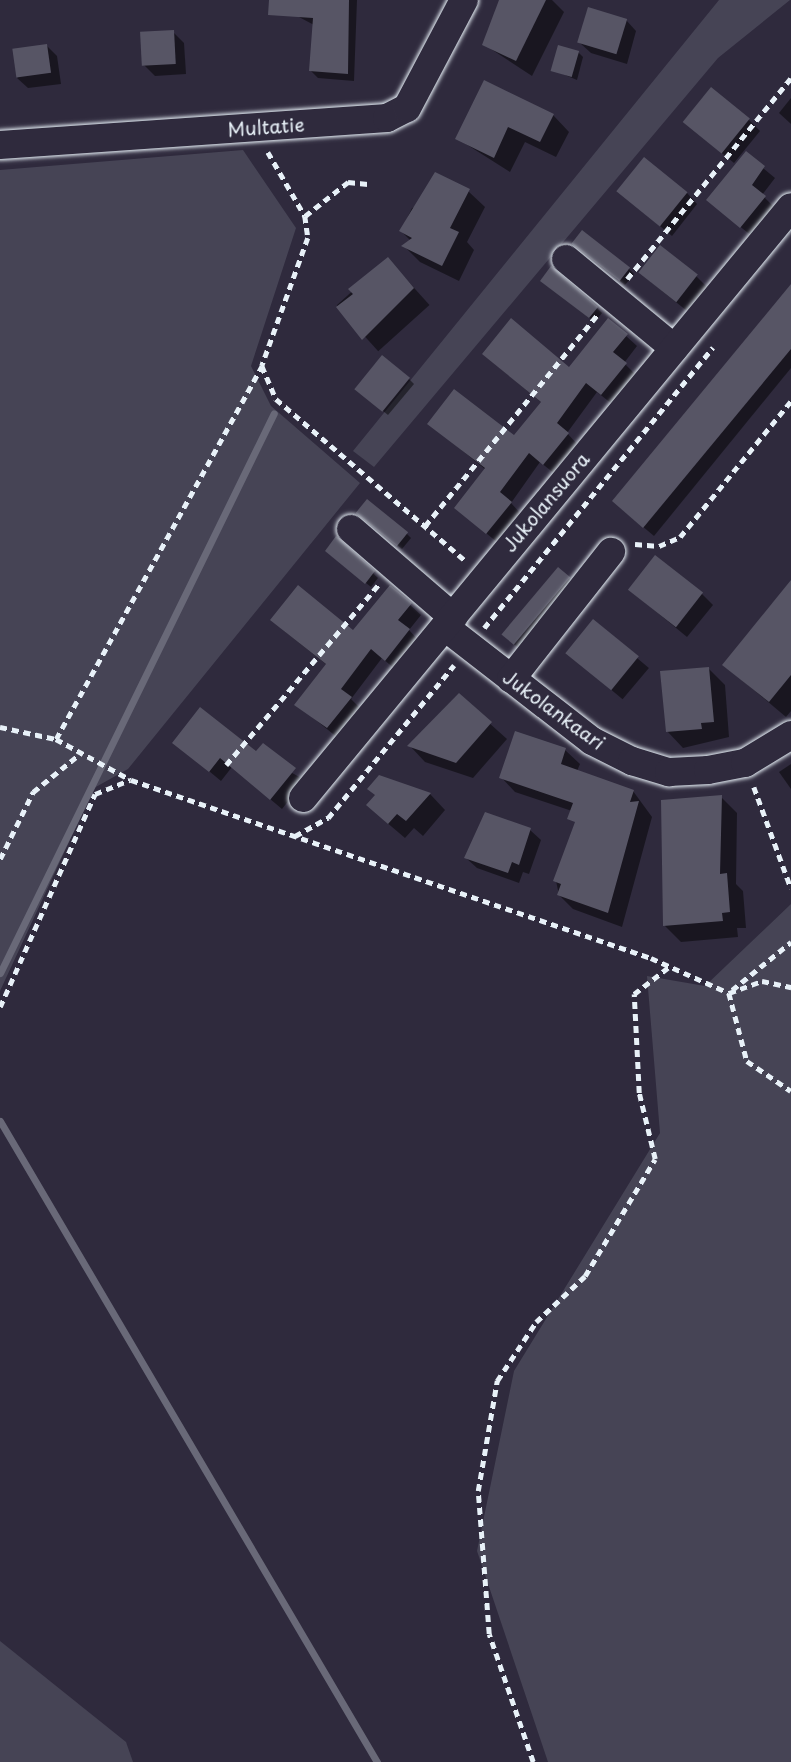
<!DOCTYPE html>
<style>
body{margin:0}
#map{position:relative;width:791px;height:1762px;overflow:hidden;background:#2f2a3d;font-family:"Playpen Sans",sans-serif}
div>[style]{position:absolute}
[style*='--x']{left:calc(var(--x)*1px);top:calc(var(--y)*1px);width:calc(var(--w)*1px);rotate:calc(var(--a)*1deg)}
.green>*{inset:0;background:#464455}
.shadow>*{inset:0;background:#0007;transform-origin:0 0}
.stream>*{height:7px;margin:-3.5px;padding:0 3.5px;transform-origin:3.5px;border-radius:3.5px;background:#696978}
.building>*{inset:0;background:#575565;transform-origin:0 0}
.path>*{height:4.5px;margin-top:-2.25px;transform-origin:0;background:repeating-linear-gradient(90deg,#e8f1f8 0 7px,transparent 0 12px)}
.roads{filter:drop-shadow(0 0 2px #e8f1f8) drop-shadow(0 0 2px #e8f1f8)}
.minor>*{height:28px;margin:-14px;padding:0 14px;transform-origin:14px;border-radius:14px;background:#2f2a3d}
span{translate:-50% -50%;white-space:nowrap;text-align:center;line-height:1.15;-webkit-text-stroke:5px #2f2a3d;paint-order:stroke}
.street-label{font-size:19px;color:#e8f1f8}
</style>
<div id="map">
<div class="green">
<div style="clip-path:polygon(719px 0,790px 0,718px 58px,374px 467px,353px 451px)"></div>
<div style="clip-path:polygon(243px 150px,296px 228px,251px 366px,271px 406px,360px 483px,128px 769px,94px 788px,0 991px,0 170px)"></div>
<div style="clip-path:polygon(791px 904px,791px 1762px,548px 1762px,477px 1551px,514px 1371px,660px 1133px,647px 976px,705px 986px)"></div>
<div style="clip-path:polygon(0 1641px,126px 1742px,133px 1762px,0 1762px)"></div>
</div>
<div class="shadow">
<div style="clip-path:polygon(300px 0,357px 0,354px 81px,318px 78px,311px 71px,314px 25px,299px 17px)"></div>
<div style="clip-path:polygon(502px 0,552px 0,564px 12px,532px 76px,485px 45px)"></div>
<div style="clip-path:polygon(626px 20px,636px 31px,627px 64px,591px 53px,580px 43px)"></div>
<div style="clip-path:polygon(173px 32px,184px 43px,186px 74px,155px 76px,144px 65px)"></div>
<div style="clip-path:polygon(47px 46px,57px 56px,61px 84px,28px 88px,17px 78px)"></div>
<div style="clip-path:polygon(578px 52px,583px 57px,577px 80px,553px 70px)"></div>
<div style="clip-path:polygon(791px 98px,791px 124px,779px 113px)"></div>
<div style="clip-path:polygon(553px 115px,569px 132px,556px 157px,525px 142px,510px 172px,458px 139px)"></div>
<div style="clip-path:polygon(749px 120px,760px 131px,734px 163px,695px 131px)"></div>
<div style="clip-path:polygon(746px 154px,775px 178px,762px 195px,775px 208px,752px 236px,719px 210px)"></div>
<div style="clip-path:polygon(468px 191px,485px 207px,467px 242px,474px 250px,459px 281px,420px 262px,404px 246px,411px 241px,401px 231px,412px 208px)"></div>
<div style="clip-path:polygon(619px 192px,687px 193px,697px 204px,672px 236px)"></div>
<div style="clip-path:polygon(578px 248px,629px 269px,634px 274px,625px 285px)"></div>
<div style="left:388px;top:259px;width:62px;height:69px;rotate:48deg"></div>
<div style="clip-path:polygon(696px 276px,707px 287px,687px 311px,651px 282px)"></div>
<div style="clip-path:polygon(547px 285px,597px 308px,602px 313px,595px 322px)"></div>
<div style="clip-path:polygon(791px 286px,791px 368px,654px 536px,623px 510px)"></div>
<div style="clip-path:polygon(626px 336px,637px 346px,624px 363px,636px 375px,612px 404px,597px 392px,567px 433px,578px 445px,555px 474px,540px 462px,511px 503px,521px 514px,498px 543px,456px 508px,486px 470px,430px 424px,514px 438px,542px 403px,495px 364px,570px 369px)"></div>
<div style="clip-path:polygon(409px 379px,414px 384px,388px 415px,361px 393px)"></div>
<div style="clip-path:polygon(362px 518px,406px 533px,411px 538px,402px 549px)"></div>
<div style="clip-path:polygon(337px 539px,378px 578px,371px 587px,332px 556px)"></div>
<div style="clip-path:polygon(558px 569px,574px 583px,521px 650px,509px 640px)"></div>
<div style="clip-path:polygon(791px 582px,791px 711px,786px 717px,724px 665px)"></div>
<div style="clip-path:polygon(630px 590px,702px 594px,713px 605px,687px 637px)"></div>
<div style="clip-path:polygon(410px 605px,421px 615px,409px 630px,419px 641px,396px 670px,382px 658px,351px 699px,361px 709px,338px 738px,296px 704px,327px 665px,283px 630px,354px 633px)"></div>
<div style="left:593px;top:621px;width:73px;height:41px;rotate:40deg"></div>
<div style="clip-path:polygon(709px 669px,725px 685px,729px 737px,683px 748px,667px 731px)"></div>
<div style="clip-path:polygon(459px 696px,507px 739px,473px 778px,425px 762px,410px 746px)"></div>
<div style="clip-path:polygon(174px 742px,257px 754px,305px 780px,282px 809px,232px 767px,221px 781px)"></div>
<div style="clip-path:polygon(565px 750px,580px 764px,577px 771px,633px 791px,652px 817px,622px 927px,573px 909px,559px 895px,556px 881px,576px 826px,572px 811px,515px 792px,501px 777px)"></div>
<div style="clip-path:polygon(791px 764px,791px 789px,779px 772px)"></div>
<div style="clip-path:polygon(430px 794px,445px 810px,423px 836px,414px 828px,405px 838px,385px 821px)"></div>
<div style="clip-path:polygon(721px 797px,737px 813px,736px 884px,743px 891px,746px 928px,737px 928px,738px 937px,681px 942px,665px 926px)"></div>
<div style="clip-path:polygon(530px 830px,541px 840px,529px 874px,523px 872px,519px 883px,477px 868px,466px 858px)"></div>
</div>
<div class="stream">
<div style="--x:0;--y:973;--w:623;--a:-63.93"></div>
<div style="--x:0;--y:1121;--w:744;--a:59.54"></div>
</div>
<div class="building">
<div style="clip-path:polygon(269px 0,349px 0,348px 74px,309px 71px,313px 18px,268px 15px)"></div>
<div style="clip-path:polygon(499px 0,546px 0,516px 61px,482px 45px)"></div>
<div style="left:588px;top:7px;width:41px;height:37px;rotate:17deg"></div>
<div style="left:174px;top:30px;width:34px;height:34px;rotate:87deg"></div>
<div style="left:47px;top:44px;width:29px;height:35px;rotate:82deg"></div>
<div style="left:558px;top:45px;width:22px;height:27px;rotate:16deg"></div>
<div style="clip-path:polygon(484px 80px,554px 114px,540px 142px,508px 127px,494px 158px,455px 139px)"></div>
<div style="left:711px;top:87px;width:50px;height:45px;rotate:39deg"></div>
<div style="clip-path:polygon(746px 151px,765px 166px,752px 185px,766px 196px,740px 228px,706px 200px)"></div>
<div style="left:644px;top:157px;width:56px;height:44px;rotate:39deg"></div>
<div style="clip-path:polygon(435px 172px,470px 189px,450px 228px,459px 232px,442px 266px,401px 246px,412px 238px,399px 231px)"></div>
<div style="left:582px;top:230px;width:61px;height:17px;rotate:38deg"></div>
<div style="left:660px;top:245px;width:48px;height:35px;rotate:38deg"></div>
<div style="clip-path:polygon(388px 257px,414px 288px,362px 340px,336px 307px,353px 294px,348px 289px)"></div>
<div style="clip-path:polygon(551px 266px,598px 307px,589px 318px,540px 281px)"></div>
<div style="clip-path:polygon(791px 284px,791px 349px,643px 528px,612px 501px)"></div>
<div style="clip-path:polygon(511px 318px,569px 367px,608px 318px,628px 334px,613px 352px,627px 363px,601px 395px,586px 383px,557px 423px,569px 433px,543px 465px,529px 453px,500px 492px,512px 502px,486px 534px,454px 508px,485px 468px,427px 424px,454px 389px,514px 435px,541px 402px,482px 354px)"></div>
<div style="left:382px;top:355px;width:36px;height:44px;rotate:39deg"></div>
<div style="left:367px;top:499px;width:53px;height:18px;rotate:39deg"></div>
<div style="clip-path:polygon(336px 536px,375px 571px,365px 584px,325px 551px)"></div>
<div style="left:655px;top:555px;width:61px;height:44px;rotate:38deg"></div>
<div style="left:558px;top:567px;width:16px;height:88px;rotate:40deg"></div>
<div style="clip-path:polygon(791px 580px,791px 675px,769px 702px,722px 665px)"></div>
<div style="clip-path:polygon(298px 585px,353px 630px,390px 585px,412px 603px,398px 620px,410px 629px,385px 661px,371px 649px,341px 689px,352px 697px,327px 728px,294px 705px,326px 664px,270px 620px)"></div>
<div style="left:593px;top:619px;width:59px;height:44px;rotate:39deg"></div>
<div style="clip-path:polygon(709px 667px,714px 722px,701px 723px,702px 729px,666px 732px,660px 671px)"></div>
<div style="clip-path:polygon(459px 693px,492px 722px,456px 763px,407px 746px)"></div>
<div style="clip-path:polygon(200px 707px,256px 751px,263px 743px,296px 768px,270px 800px,220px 758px,209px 772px,172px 743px)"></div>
<div style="clip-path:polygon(515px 731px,566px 748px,561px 764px,634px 790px,630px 802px,639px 801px,608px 913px,557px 895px,561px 884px,553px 881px,575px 822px,567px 819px,573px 803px,499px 778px)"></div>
<div style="clip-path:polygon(379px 775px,431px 793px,406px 821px,397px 814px,388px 824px,366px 805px,375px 795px,367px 789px)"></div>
<div style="clip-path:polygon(722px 795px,720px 874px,727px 873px,730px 912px,722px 913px,723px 921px,663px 926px,661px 800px)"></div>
<div style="clip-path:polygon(485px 812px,531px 828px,519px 865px,512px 862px,508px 873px,464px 858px)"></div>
</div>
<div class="path">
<div style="--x:268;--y:152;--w:74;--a:60"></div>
<div style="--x:305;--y:216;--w:22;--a:82"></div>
<div style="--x:308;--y:238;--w:136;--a:109.8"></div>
<div style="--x:262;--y:366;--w:36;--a:67"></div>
<div style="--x:276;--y:399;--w:251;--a:40.5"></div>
<div style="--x:305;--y:216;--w:55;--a:-38.3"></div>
<div style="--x:348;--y:182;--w:20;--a:6"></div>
<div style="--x:627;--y:279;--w:259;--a:-50.8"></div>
<div style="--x:425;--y:526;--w:272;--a:-50.8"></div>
<div style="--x:635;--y:544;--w:24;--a:5"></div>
<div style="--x:659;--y:546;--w:23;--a:-23"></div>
<div style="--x:680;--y:537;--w:176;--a:-50.8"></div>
<div style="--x:484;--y:628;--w:362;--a:-50.8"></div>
<div style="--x:0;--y:727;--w:57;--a:12.1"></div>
<div style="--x:56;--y:739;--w:426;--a:-61.1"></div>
<div style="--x:56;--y:739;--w:85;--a:28.7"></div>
<div style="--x:131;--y:780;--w:550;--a:18.9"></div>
<div style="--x:651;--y:958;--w:85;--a:24.2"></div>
<div style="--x:729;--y:993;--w:35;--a:-20"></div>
<div style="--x:762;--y:981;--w:30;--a:12"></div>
<div style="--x:226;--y:765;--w:237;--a:-49.8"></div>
<div style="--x:754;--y:787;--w:108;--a:69.9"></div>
<div style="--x:295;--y:836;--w:38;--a:-29"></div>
<div style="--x:328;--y:818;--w:198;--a:-50.5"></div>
<div style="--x:0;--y:859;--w:75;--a:-63.8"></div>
<div style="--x:33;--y:792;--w:62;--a:-39.1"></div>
<div style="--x:732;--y:990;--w:76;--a:-39.1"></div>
<div style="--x:729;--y:993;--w:70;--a:75.2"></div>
<div style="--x:747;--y:1061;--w:53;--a:34.3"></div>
<div style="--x:0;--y:1007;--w:233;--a:-66"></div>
<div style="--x:95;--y:794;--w:38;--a:-22"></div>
<div style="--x:533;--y:1762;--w:135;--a:-109"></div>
<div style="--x:489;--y:1634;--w:143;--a:-94.4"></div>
<div style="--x:478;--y:1491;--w:112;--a:-80.2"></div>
<div style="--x:497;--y:1381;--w:71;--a:-56.5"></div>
<div style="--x:536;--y:1322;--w:67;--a:-43.2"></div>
<div style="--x:585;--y:1276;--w:136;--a:-59.1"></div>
<div style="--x:655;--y:1159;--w:68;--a:-103.6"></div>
<div style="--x:639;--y:1093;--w:99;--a:-92.9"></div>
<div style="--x:634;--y:994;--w:46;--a:-37.9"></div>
</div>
<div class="roads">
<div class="minor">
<div style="--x:0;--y:145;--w:388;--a:-4"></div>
<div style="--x:387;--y:118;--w:22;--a:-27"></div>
<div style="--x:407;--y:108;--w:122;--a:-62.2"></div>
<div style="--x:566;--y:259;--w:140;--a:39.5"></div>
<div style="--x:351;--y:529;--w:135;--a:40.8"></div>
<div style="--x:445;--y:627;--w:186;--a:37.8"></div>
<div style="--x:592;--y:741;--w:45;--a:26.6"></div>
<div style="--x:632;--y:761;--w:39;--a:17"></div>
<div style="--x:669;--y:772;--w:39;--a:-3"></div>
<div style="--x:708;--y:770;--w:38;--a:-11"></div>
<div style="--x:745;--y:763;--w:54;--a:-31.3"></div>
<div style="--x:511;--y:679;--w:162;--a:-51.8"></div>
<div style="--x:303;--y:798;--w:766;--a:-50.45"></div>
</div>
</div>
<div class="street-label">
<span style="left:266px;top:127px;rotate:-4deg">Multatie</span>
<span style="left:546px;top:502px;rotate:-50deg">Jukolansuora</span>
<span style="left:554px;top:710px;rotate:36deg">Jukolankaari</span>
</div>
</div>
